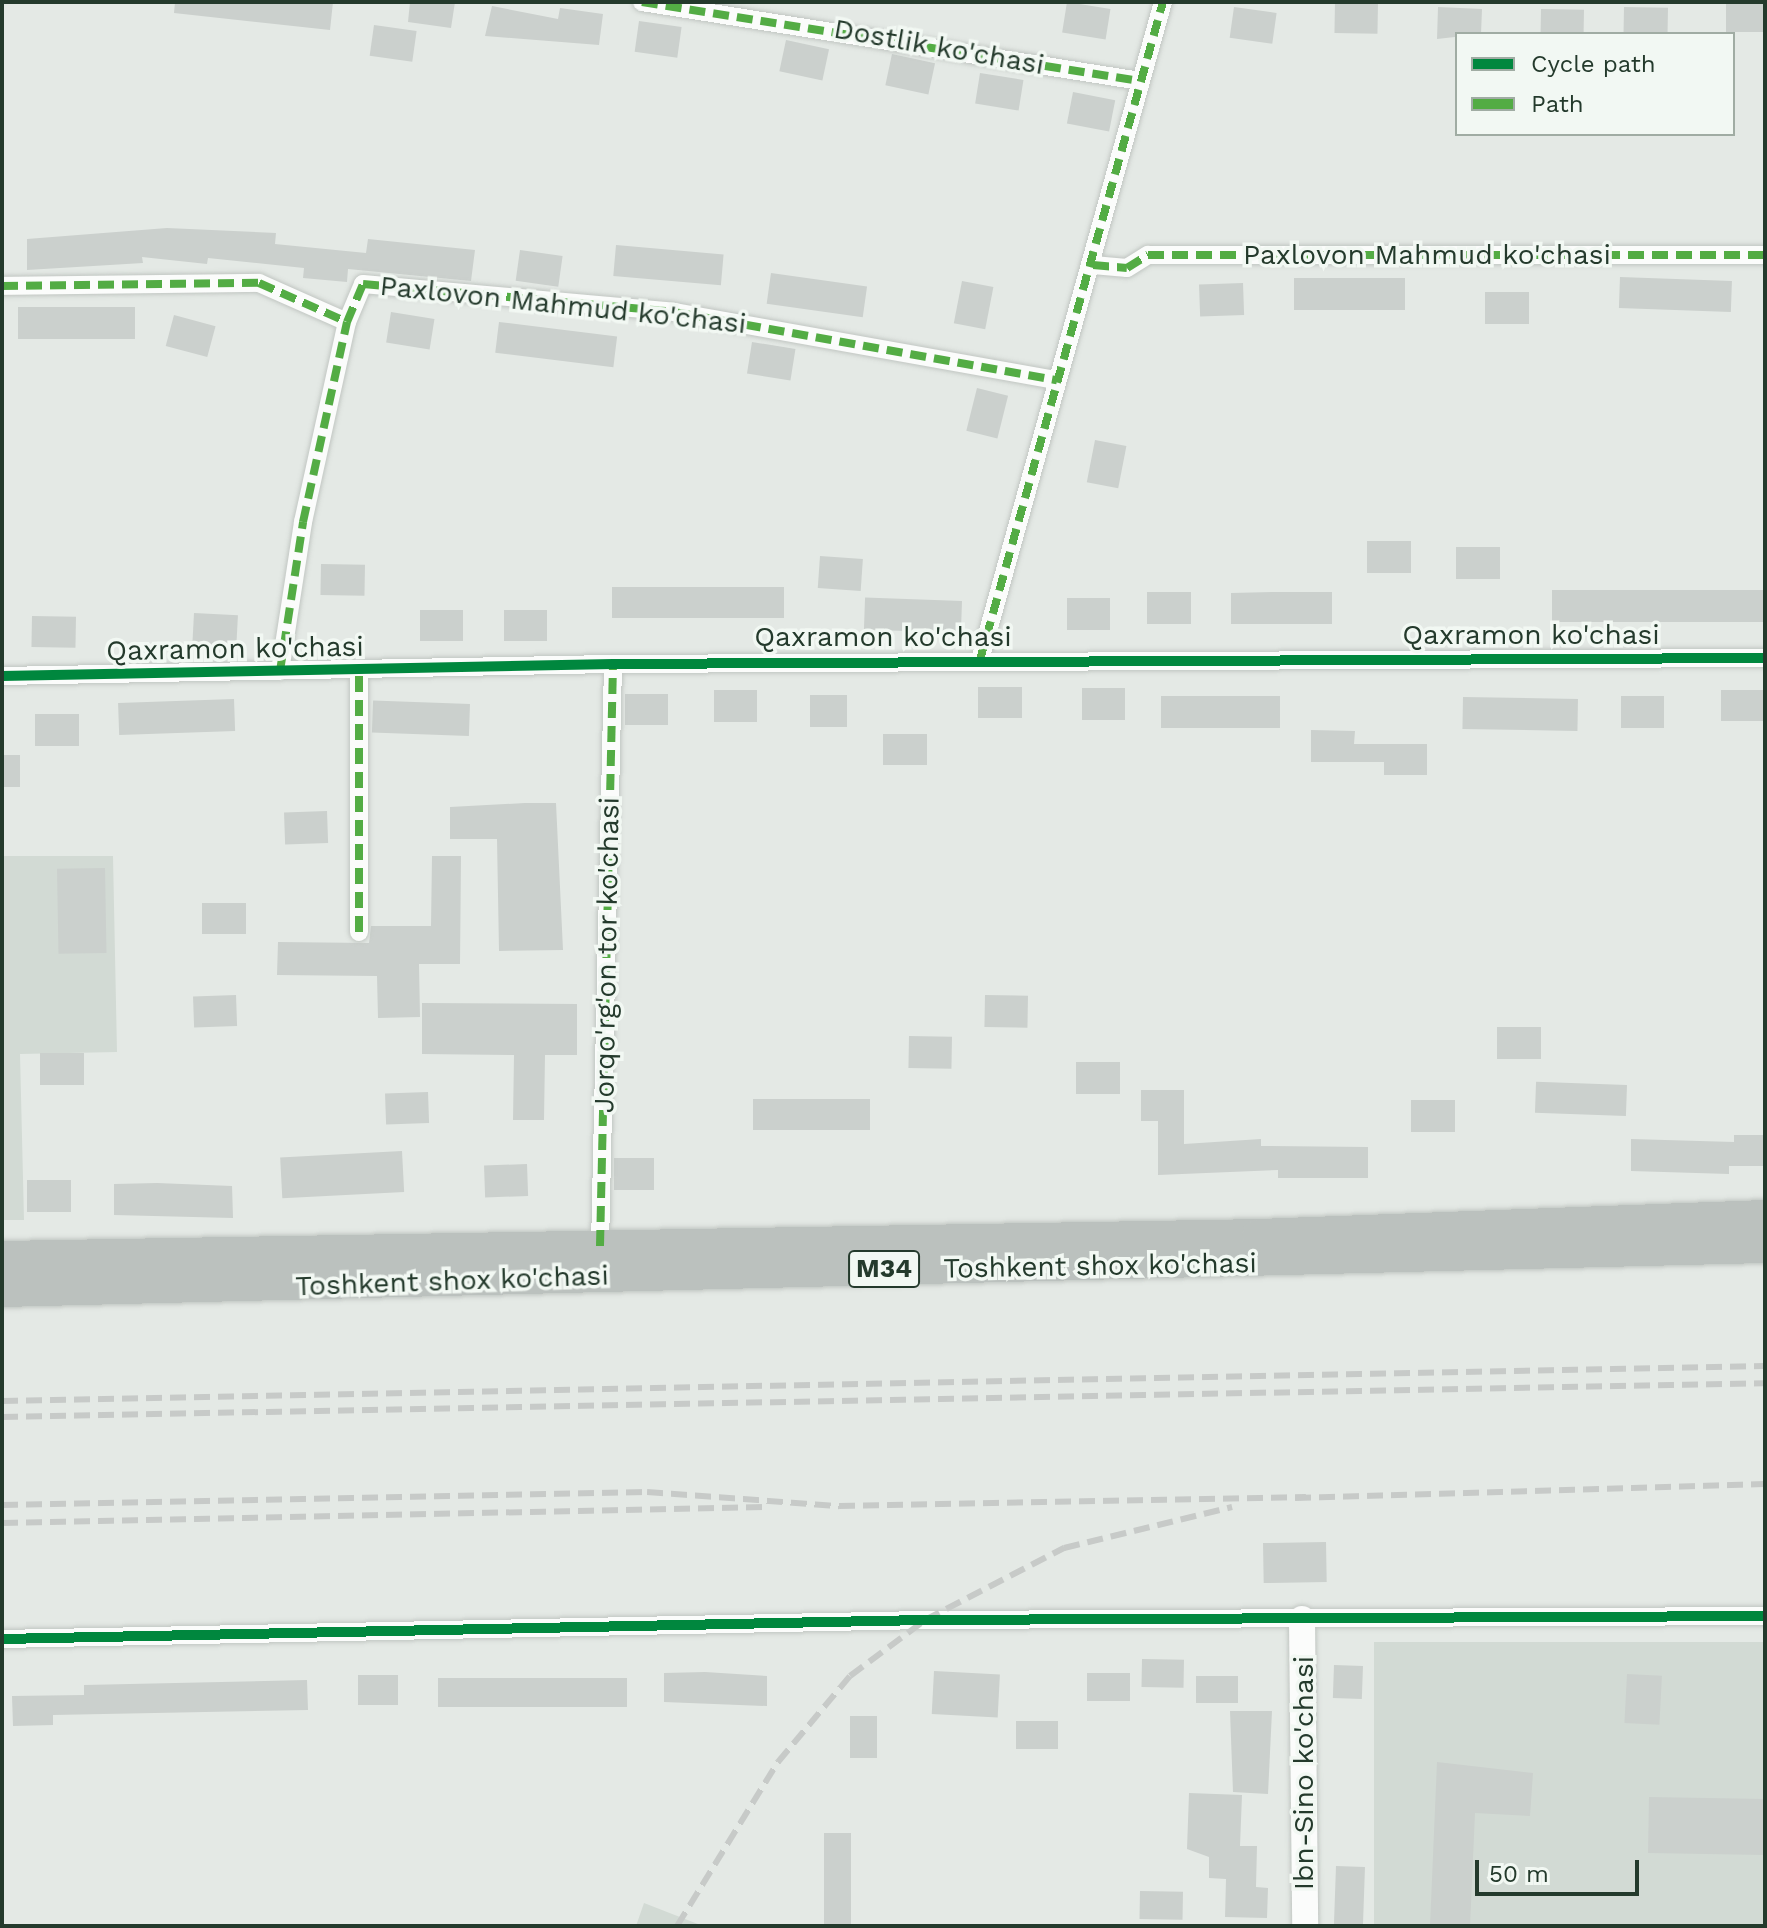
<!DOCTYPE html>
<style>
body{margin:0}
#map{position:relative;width:1767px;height:1928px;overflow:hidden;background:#e4e9e5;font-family:"Work Sans",sans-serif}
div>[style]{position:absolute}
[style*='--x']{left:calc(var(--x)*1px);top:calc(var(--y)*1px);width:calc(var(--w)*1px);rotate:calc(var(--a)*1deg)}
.built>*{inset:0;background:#d2dad4;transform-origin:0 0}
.building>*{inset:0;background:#cbd0cd;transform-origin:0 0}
.roads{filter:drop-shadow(0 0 2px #c1c6c2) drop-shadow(0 0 2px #c1c6c2)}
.street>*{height:18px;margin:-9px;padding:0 9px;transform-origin:9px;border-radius:9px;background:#fbfcfb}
.secondary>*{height:26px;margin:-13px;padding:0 13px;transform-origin:13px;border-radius:13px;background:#fbfcfb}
.highway>*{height:34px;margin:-17px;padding:0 17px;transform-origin:17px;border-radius:17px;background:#bbc1be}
.rail>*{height:6px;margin-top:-3px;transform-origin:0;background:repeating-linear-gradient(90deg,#c7cac8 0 16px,transparent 0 24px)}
.quiet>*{height:8px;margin-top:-4px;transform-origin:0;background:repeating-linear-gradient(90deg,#53ac44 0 16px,transparent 0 24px)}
.cycleway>*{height:10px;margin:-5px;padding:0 5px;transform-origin:5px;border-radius:5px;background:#00873e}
span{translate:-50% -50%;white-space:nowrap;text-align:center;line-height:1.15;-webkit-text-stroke:7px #f2f8f3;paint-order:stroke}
.shield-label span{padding:2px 6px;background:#f2f8f3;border:2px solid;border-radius:6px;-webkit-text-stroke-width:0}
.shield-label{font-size:26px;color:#243a2c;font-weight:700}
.street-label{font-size:28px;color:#243a2c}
.frame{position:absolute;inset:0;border:4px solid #243a2c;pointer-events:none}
.legend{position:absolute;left:1455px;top:32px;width:280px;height:104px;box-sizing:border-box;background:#f2f8f3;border:2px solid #a0aca3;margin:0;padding:10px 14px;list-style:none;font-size:24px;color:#243a2c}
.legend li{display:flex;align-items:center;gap:16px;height:40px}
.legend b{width:40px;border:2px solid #a0aca3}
.scale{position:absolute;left:1475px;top:1860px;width:164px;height:36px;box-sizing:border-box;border:4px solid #243a2c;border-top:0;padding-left:10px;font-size:24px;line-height:28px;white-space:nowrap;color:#243a2c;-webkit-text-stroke:6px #f2f8f3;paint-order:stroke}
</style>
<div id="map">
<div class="built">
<div style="clip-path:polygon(2px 856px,113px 856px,117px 1052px,20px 1054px,24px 1220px,2px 1220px)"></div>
<div style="left:1765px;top:1642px;width:284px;height:391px;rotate:90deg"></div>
<div style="clip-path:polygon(644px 1903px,703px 1926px,636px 1926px)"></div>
</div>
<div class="building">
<div style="clip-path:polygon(175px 2px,333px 2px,330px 30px,174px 13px)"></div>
<div style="clip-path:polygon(410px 2px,455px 2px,451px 28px,408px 22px)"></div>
<div style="left:1067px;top:2px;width:44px;height:31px;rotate:9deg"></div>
<div style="left:1335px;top:2px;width:43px;height:31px;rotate:1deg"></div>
<div style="left:1726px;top:2px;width:39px;height:30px"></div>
<div style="clip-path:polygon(492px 6px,558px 19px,560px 8px,603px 14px,599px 45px,485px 36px)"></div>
<div style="left:1234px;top:7px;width:43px;height:31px;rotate:8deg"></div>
<div style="clip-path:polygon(1438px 7px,1482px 9px,1481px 34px,1437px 39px)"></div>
<div style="left:1624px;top:7px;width:44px;height:27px;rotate:1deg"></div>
<div style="left:1541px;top:9px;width:43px;height:25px;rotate:1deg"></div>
<div style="left:639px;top:21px;width:43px;height:31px;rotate:8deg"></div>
<div style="left:374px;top:25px;width:43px;height:31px;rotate:8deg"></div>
<div style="left:786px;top:40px;width:44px;height:32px;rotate:12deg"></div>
<div style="left:892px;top:54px;width:44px;height:32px;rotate:12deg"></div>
<div style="left:980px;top:73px;width:44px;height:31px;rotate:9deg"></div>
<div style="left:1073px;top:92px;width:43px;height:32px;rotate:11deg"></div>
<div style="clip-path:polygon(167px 228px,276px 233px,275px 244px,366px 253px,368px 239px,475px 250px,471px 281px,348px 269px,347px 282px,303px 278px,304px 268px,208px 258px,207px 264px,142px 257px,143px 263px,27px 270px,27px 239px)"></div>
<div style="left:616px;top:245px;width:108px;height:31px;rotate:5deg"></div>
<div style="left:520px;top:250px;width:43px;height:31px;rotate:8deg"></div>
<div style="left:771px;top:273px;width:97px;height:31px;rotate:8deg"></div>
<div style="left:1620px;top:277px;width:112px;height:31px;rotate:2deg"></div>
<div style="left:1405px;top:278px;width:32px;height:111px;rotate:90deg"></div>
<div style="left:962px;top:281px;width:32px;height:43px;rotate:11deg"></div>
<div style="left:1243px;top:283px;width:32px;height:44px;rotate:88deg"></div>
<div style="left:1485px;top:292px;width:44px;height:32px"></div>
<div style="left:135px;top:307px;width:32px;height:117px;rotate:90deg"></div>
<div style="left:391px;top:312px;width:44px;height:31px;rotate:9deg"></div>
<div style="left:174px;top:315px;width:43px;height:32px;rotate:15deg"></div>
<div style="left:499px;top:322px;width:119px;height:31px;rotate:7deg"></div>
<div style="left:752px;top:342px;width:44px;height:32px;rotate:9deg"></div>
<div style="left:977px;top:388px;width:32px;height:44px;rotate:14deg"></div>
<div style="left:1095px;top:440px;width:32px;height:43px;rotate:11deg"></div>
<div style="left:1411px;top:541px;width:32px;height:44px;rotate:90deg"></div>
<div style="left:1500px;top:547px;width:32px;height:44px;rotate:90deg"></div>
<div style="left:820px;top:556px;width:43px;height:32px;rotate:4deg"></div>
<div style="left:321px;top:564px;width:44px;height:31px;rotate:1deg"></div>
<div style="left:784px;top:587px;width:31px;height:172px;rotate:90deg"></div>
<div style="left:1764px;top:590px;width:32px;height:212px;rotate:90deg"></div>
<div style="left:1147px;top:592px;width:44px;height:32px"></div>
<div style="clip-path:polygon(1274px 592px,1332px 592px,1332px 624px,1231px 624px,1231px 593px)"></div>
<div style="left:1067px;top:598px;width:43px;height:32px"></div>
<div style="left:962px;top:601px;width:32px;height:97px;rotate:92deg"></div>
<div style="left:420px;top:610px;width:43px;height:31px"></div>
<div style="left:504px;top:610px;width:43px;height:31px"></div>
<div style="left:194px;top:613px;width:44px;height:32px;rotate:3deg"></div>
<div style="left:32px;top:616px;width:44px;height:31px;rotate:1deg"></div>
<div style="left:978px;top:687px;width:44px;height:31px"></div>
<div style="left:1082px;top:688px;width:43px;height:32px"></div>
<div style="left:714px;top:690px;width:43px;height:32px"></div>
<div style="left:1721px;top:690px;width:43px;height:31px"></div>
<div style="left:625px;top:694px;width:43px;height:31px"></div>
<div style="left:810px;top:695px;width:37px;height:32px"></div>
<div style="left:1161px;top:696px;width:119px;height:32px"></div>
<div style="left:1621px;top:696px;width:43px;height:32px"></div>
<div style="left:1463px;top:697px;width:115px;height:32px;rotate:1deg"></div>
<div style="left:234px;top:699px;width:32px;height:116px;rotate:88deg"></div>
<div style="left:470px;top:704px;width:32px;height:97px;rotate:92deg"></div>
<div style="left:79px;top:714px;width:32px;height:44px;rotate:90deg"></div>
<div style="clip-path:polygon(1311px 730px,1355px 731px,1354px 744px,1427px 744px,1427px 775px,1384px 775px,1384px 762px,1311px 762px)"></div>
<div style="left:883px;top:734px;width:44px;height:31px"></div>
<div style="left:2px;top:755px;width:18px;height:32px"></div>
<div style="clip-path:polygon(525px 803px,556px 803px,563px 950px,499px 951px,497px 839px,450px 839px,450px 807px)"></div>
<div style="left:327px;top:811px;width:32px;height:43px;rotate:88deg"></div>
<div style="clip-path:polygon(432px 856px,461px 856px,460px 964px,419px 964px,420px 1017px,378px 1018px,377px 976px,277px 975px,278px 942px,369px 943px,371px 926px,431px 926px)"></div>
<div style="left:105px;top:868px;width:85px;height:48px;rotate:89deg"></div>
<div style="left:246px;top:903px;width:31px;height:44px;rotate:90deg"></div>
<div style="left:236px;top:995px;width:31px;height:43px;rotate:88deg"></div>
<div style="left:985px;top:995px;width:43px;height:32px;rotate:1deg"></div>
<div style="clip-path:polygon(422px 1003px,577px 1004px,577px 1055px,545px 1055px,544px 1120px,513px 1120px,514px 1055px,422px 1054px)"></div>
<div style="left:1497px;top:1027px;width:44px;height:32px"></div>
<div style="left:909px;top:1036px;width:43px;height:32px;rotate:1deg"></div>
<div style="left:84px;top:1053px;width:32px;height:44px;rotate:90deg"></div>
<div style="left:1076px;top:1062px;width:44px;height:32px"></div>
<div style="left:1627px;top:1085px;width:31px;height:91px;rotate:92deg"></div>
<div style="clip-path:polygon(1141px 1090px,1184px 1090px,1184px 1144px,1261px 1139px,1261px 1146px,1368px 1147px,1368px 1178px,1278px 1178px,1278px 1170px,1158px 1175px,1158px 1121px,1141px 1121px)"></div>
<div style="left:428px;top:1092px;width:31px;height:43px;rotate:88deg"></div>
<div style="left:870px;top:1099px;width:31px;height:117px;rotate:90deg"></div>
<div style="left:1411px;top:1100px;width:44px;height:32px"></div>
<div style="clip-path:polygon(1734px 1135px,1765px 1135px,1765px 1166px,1729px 1166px,1729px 1174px,1631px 1171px,1631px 1139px,1734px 1142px)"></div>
<div style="left:402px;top:1151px;width:41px;height:122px;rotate:87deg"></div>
<div style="left:614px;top:1158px;width:40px;height:32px"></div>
<div style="left:527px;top:1164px;width:32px;height:43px;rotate:88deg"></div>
<div style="left:27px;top:1180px;width:44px;height:32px"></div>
<div style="clip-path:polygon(157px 1183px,232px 1186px,233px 1218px,114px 1215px,114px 1184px)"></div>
<div style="left:1326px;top:1542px;width:40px;height:63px;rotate:89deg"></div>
<div style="left:1142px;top:1659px;width:42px;height:28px;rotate:1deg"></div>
<div style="left:1334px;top:1665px;width:29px;height:33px;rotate:2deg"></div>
<div style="left:934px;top:1671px;width:66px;height:43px;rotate:3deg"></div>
<div style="clip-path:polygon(705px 1672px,767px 1676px,767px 1706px,664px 1702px,664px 1673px)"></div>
<div style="left:1087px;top:1673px;width:43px;height:28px"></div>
<div style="left:1627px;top:1674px;width:35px;height:49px;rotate:3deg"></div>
<div style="left:398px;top:1675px;width:30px;height:40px;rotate:90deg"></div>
<div style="left:1196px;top:1676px;width:42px;height:27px"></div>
<div style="left:627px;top:1678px;width:29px;height:189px;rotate:90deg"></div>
<div style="clip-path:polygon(307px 1680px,308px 1710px,53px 1715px,53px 1725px,13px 1726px,12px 1696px,84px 1695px,84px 1685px)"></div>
<div style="clip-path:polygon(1230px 1711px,1272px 1711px,1268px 1794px,1233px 1792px)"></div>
<div style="left:850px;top:1716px;width:27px;height:42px"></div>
<div style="left:1016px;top:1721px;width:42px;height:28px"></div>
<div style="clip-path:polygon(1437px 1762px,1533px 1773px,1530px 1816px,1475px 1813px,1470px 1926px,1430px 1926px)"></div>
<div style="clip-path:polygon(1189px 1793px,1242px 1795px,1240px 1846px,1257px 1846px,1256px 1887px,1268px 1888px,1267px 1918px,1225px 1917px,1226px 1879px,1209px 1878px,1209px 1857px,1187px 1849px)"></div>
<div style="left:1649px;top:1797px;width:116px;height:56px;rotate:1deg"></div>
<div style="left:824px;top:1833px;width:27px;height:93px"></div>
<div style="left:1336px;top:1866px;width:29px;height:60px;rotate:2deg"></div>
<div style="left:1140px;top:1891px;width:43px;height:28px;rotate:1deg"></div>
</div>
<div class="roads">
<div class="street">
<div style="--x:642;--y:2;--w:504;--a:9.01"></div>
<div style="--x:1093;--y:265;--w:34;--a:5"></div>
<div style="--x:1127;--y:268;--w:25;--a:-32"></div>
<div style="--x:1148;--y:255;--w:617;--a:0"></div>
<div style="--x:2;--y:286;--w:257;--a:-0.7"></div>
<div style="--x:259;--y:283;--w:96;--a:23.9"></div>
<div style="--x:347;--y:322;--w:41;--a:-67.2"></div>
<div style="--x:363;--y:284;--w:312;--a:5.1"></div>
<div style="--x:674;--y:312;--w:389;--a:10.1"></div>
<div style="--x:980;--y:660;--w:683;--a:-74.46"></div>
<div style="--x:280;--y:671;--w:151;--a:-81.2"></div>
<div style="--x:303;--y:522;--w:205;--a:-77.6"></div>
<div style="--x:2;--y:676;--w:611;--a:-1.13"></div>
<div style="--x:613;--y:664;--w:1152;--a:-0.3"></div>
<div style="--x:359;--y:932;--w:261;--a:-90"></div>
<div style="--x:600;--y:1246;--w:582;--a:-88.72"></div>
<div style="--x:2;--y:1639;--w:923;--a:-1.18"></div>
<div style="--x:925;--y:1620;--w:840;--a:-0.27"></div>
</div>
<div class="secondary">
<div style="--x:1302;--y:1619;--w:307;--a:89.4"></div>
</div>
<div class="highway">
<div style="--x:2;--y:1258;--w:1257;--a:-1"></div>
<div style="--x:1259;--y:1236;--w:506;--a:-2.15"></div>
<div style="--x:2;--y:1290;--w:1764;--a:-1.43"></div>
</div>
</div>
<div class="rail">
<div style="--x:2;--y:1401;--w:1763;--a:-1.14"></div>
<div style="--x:2;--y:1417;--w:1763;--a:-1.1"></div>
<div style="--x:1295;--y:1498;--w:470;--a:-1.7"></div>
<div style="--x:2;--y:1505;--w:645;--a:-1.15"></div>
<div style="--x:647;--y:1492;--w:193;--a:4.2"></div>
<div style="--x:839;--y:1506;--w:467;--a:-1.1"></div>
<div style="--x:2;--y:1523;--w:764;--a:-1.2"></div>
<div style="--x:677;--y:1926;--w:193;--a:-58.4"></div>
<div style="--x:778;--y:1762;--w:112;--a:-50.1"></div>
<div style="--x:850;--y:1676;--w:94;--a:-36.7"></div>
<div style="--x:925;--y:1620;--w:157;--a:-27.4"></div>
<div style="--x:1064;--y:1548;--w:173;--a:-13.7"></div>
</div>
<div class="quiet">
<div style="--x:642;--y:2;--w:504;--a:9.01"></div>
<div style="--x:1093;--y:265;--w:34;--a:5"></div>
<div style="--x:1127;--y:268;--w:25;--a:-32"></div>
<div style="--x:1148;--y:255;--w:617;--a:0"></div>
<div style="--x:2;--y:286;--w:257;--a:-0.7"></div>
<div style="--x:259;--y:283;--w:96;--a:23.9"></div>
<div style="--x:347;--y:322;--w:41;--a:-67.2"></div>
<div style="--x:363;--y:284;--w:312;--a:5.1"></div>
<div style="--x:674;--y:312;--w:389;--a:10.1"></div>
<div style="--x:980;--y:660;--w:683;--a:-74.46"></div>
<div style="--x:280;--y:671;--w:151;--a:-81.2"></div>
<div style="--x:303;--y:522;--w:205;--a:-77.6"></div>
<div style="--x:359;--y:932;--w:261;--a:-90"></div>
<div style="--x:600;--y:1246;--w:582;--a:-88.72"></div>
</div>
<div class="cycleway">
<div style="--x:2;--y:676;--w:611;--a:-1.13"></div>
<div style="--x:613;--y:664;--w:1152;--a:-0.3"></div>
<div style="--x:2;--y:1639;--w:923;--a:-1.18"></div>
<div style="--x:925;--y:1620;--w:840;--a:-0.27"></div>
</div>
<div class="shield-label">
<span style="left:884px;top:1269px">M34</span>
</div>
<div class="street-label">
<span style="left:939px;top:47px;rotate:10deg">Dostlik ko'chasi</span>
<span style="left:1427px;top:255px">Paxlovon Mahmud ko'chasi</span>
<span style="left:563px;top:305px;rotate:6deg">Paxlovon Mahmud ko'chasi</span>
<span style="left:1531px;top:635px">Qaxramon ko'chasi</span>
<span style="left:883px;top:637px">Qaxramon ko'chasi</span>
<span style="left:235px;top:649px;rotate:-1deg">Qaxramon ko'chasi</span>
<span style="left:607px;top:955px;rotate:-89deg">Jorqo'rg'on tor ko'chasi</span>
<span style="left:1100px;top:1266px;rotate:-1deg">Toshkent shox ko'chasi</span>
<span style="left:452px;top:1281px;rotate:-2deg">Toshkent shox ko'chasi</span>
<span style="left:1304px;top:1773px;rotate:-90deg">Ibn-Sino ko'chasi</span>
</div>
<div class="frame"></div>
<ul class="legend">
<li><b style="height:10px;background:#00873e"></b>Cycle path</li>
<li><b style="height:10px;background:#53ac44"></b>Path</li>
</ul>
<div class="scale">50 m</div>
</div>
